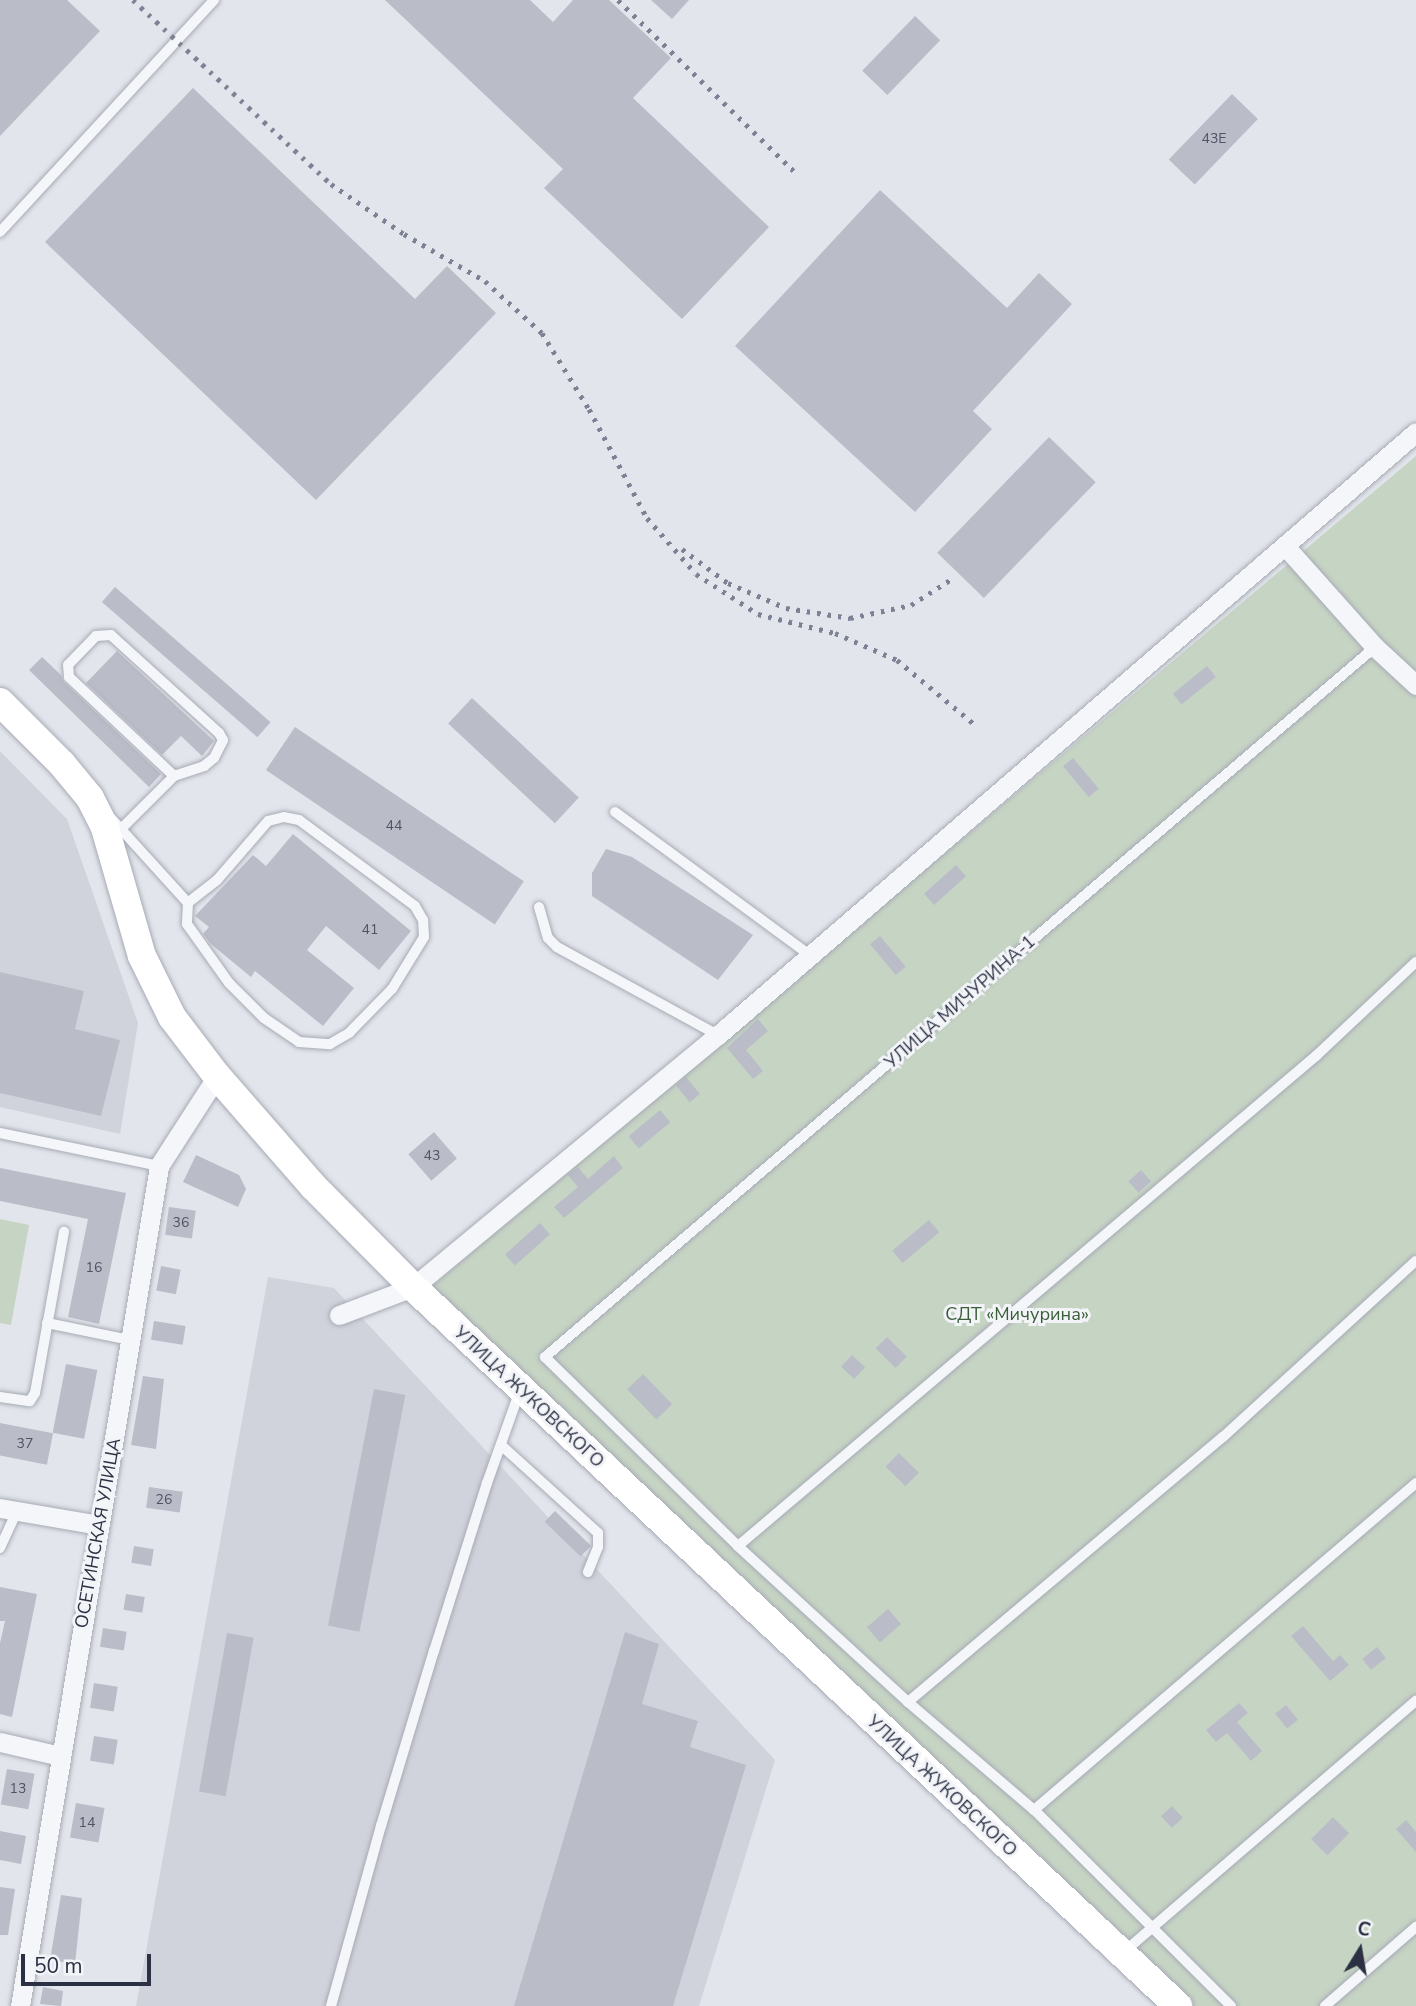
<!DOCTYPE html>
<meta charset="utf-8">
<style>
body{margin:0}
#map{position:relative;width:1416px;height:2006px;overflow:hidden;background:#e2e5eb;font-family:"Nunito Sans",sans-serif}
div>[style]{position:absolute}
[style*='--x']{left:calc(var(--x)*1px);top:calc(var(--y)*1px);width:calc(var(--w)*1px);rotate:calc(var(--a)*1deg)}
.built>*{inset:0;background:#d1d3dc}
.green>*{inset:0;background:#c6d4c4}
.building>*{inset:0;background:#babdc8;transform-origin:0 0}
.roads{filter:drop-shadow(0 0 2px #a7abb5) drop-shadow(0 0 2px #a7abb5)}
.lane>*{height:10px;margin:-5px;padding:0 5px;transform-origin:5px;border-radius:5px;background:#f5f6f9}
.street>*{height:19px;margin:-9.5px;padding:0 9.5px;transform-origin:9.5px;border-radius:9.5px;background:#f5f6f9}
.secondary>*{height:28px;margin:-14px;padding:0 14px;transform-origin:14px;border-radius:14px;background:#fff}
.rail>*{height:5px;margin-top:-2.5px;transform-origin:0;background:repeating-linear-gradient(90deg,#7c8294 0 3.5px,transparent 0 10.5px)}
span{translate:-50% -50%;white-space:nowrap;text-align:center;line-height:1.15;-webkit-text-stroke:6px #f2f4f8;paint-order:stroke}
.number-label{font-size:14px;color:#4f5364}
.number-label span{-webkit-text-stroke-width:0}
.street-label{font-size:18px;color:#2b3043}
.park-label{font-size:18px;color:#3a5e38}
.north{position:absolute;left:1325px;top:1915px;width:70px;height:70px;-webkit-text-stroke:5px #f2f4f8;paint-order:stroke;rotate:11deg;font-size:19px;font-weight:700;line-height:28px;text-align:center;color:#2b3043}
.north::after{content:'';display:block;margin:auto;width:24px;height:32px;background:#2b3043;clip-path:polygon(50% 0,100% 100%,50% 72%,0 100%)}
.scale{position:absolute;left:21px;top:1954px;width:130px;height:32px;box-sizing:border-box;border:4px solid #2b3043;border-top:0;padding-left:9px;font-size:21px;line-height:24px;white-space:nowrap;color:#2b3043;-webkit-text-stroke:5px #f2f4f8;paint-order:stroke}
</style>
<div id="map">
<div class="built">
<div style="clip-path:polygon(0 751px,67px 819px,138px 1023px,120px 1134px,0 1107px)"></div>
<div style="clip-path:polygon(268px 1277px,334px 1288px,775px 1760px,699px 2006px,136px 2006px)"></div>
</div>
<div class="green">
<div style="clip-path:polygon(1416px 456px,1416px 2006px,1185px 2006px,426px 1291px)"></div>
<div style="clip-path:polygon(0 1219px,29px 1225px,11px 1325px,0 1323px)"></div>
</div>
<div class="building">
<div style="clip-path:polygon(0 0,67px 0,100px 31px,0 136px)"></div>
<div style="clip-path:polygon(385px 0,530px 0,553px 22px,573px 0,609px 0,671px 58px,633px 98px,769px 227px,682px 319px,544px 188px,563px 169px)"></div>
<div style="clip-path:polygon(651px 0,689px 0,672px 19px)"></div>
<div style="left:915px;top:16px;width:35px;height:76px;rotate:44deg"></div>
<div style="clip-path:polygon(193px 88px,415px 299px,447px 266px,496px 313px,316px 500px,45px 242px)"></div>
<div style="left:1232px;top:94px;width:36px;height:91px;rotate:44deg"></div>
<div style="clip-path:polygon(880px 190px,1007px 308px,1039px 273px,1072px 304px,973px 411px,992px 429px,915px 512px,735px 346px)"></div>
<div style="left:1049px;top:437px;width:65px;height:161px;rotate:44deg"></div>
<div style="left:115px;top:587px;width:206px;height:20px;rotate:41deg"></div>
<div style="clip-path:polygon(117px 651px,214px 741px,202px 756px,181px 736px,162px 755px,86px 683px)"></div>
<div style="clip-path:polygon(42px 657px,61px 675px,64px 682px,161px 774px,149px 787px,29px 670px)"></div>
<div style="left:1207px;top:666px;width:14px;height:44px;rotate:51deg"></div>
<div style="left:472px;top:698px;width:146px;height:35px;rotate:43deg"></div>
<div style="left:295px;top:727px;width:276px;height:52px;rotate:34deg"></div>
<div style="left:1073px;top:758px;width:40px;height:13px;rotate:50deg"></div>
<div style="clip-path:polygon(293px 834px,411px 931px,379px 970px,326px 926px,307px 950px,354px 988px,323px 1026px,255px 971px,251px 977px,211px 944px,203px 934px,209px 927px,195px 916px,253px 855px,266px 866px)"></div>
<div style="clip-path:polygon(606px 849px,632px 857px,753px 935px,718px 980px,592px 896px,592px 873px)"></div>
<div style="left:956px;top:865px;width:15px;height:43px;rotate:48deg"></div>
<div style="left:880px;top:936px;width:40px;height:13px;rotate:50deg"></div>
<div style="clip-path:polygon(0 972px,84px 991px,75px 1029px,120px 1040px,101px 1116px,0 1093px)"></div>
<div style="clip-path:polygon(758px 1019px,768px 1031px,746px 1050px,763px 1071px,753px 1079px,727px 1048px)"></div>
<div style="left:686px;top:1077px;width:22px;height:13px;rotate:51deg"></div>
<div style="left:660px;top:1110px;width:16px;height:41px;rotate:50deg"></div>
<div style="left:434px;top:1132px;width:35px;height:34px;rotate:49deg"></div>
<div style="clip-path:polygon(196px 1155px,239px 1175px,246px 1189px,238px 1207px,183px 1182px)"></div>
<div style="clip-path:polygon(614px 1156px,623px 1168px,564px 1218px,554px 1207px,578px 1187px,568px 1175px,578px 1167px,588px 1179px)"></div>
<div style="clip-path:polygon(0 1168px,126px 1193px,99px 1324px,68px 1317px,88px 1219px,0 1201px)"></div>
<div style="left:1141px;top:1170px;width:15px;height:17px;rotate:48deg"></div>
<div style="left:169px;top:1207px;width:27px;height:28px;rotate:8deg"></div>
<div style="left:929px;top:1220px;width:16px;height:48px;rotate:50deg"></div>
<div style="left:540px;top:1223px;width:15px;height:47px;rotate:48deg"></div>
<div style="left:161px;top:1266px;width:20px;height:25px;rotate:11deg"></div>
<div style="left:154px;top:1321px;width:32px;height:19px;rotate:9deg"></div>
<div style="left:887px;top:1337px;width:28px;height:16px;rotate:45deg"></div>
<div style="left:852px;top:1355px;width:18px;height:16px;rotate:43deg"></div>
<div style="left:66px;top:1364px;width:32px;height:70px;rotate:11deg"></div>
<div style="left:643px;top:1374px;width:42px;height:22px;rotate:46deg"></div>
<div style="clip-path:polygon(143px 1376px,164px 1379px,156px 1449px,131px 1445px)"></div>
<div style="left:374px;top:1389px;width:32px;height:241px;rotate:11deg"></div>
<div style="left:0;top:1423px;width:54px;height:32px;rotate:11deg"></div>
<div style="left:899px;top:1453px;width:28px;height:19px;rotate:45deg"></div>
<div style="left:149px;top:1487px;width:34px;height:21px;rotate:8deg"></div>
<div style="left:555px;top:1511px;width:50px;height:15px;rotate:44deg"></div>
<div style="left:134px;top:1546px;width:20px;height:17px;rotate:9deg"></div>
<div style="clip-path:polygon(0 1587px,37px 1594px,12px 1717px,0 1714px,0 1643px,5px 1621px,0 1621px)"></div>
<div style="left:126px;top:1594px;width:19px;height:16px;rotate:9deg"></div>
<div style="left:888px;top:1609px;width:20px;height:28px;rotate:49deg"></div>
<div style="clip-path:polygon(1303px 1626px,1333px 1661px,1340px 1655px,1349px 1665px,1330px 1681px,1291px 1636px)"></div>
<div style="left:103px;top:1628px;width:24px;height:19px;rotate:9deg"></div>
<div style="clip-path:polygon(625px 1632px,659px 1644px,642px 1704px,698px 1721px,690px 1747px,746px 1765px,673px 2006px,514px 2006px)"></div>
<div style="left:227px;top:1633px;width:27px;height:161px;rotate:10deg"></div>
<div style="left:1377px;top:1647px;width:14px;height:19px;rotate:51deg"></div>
<div style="left:94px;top:1683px;width:24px;height:25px;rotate:9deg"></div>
<div style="clip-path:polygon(1239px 1703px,1248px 1713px,1237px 1722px,1262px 1751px,1251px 1761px,1227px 1733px,1216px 1742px,1206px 1730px)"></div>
<div style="left:1286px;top:1705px;width:19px;height:14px;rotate:51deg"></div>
<div style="left:94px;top:1736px;width:24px;height:25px;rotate:9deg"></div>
<div style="left:7px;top:1769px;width:28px;height:36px;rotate:10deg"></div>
<div style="left:76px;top:1803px;width:29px;height:35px;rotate:10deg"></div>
<div style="left:1172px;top:1806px;width:16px;height:15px;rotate:47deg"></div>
<div style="left:1333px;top:1817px;width:23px;height:31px;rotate:45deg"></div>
<div style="clip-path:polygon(1406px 1820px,1416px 1832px,1416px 1852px,1396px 1829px)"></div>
<div style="clip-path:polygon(0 1831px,26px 1836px,21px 1864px,0 1860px)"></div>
<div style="clip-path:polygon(0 1887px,15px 1889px,8px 1935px,0 1935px)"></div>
<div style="clip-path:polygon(61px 1895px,82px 1898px,75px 1964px,50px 1960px)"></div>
<div style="clip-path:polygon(43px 1987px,63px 1991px,61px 2006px,40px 2004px)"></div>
</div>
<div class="roads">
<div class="lane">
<div style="--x:0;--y:232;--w:316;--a:-47.3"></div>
<div style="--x:615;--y:812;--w:242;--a:36.3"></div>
<div style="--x:110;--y:817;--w:116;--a:47.8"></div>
<div style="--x:188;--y:903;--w:21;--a:93"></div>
<div style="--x:187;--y:924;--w:72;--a:54.6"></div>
<div style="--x:229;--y:983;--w:49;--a:45"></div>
<div style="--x:264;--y:1018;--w:42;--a:34.4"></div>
<div style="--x:299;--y:1042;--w:31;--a:4"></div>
<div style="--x:330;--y:1044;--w:22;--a:-30"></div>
<div style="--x:349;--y:1033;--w:62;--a:-45.7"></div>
<div style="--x:392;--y:989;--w:61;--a:-58.4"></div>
<div style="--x:424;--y:937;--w:17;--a:-93"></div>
<div style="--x:423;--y:920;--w:16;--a:-120"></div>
<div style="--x:415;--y:906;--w:144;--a:-143.4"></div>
<div style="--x:299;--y:820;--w:15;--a:-169"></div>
<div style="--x:284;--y:817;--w:16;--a:166"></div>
<div style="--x:268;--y:821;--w:78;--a:130.8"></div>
<div style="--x:217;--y:880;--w:37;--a:142"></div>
<div style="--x:122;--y:828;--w:74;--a:-45"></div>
<div style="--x:174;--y:776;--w:32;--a:-18"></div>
<div style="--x:204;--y:766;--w:13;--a:-39"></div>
<div style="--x:214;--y:758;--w:20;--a:-63"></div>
<div style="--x:223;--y:740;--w:8;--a:-120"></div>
<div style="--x:219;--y:733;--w:146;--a:-137.8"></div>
<div style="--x:111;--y:635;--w:15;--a:176"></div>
<div style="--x:96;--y:636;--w:40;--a:134"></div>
<div style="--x:68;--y:665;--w:12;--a:85"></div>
<div style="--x:69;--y:677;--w:144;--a:43.3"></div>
<div style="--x:539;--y:907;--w:32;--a:74"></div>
<div style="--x:548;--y:938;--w:13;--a:45"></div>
<div style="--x:557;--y:947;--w:183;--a:28.7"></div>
<div style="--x:0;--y:1133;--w:162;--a:11.7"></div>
<div style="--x:47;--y:1323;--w:85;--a:11.6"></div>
<div style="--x:0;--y:1397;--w:30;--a:8"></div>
<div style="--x:30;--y:1401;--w:9;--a:-58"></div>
<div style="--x:35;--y:1393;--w:164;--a:-79.8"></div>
<div style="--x:501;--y:1445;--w:131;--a:42.2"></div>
<div style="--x:598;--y:1533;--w:14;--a:90"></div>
<div style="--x:598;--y:1547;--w:27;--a:112"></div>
<div style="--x:738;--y:1546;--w:759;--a:-40.3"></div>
<div style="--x:1317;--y:1055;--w:136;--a:-43.2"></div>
<div style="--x:0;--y:1548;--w:41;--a:-65.3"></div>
<div style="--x:908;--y:1702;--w:412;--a:-40.1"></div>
<div style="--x:1223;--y:1437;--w:261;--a:-42.4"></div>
<div style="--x:1034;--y:1810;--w:503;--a:-40.56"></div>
<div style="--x:1125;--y:1951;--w:384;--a:-40.7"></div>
<div style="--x:331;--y:2006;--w:187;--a:-74.5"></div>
<div style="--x:381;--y:1826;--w:183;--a:-73.2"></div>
<div style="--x:434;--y:1651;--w:176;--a:-72.5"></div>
<div style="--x:487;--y:1483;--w:96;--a:-70.4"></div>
<div style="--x:1231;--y:2006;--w:278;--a:-135.1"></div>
<div style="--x:1034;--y:1810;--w:166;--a:-139.4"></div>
<div style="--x:908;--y:1702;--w:231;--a:-137.5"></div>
<div style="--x:738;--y:1546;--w:270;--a:-135.6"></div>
<div style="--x:545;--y:1357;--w:1092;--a:-40.54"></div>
<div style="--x:1325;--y:2006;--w:121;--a:-41"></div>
</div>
<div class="street">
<div style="--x:1285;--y:546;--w:135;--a:48.3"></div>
<div style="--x:1375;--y:647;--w:56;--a:42.8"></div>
<div style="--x:339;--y:1315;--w:79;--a:-20.7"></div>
<div style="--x:413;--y:1287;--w:396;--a:-39.6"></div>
<div style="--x:718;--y:1035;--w:922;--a:-40.82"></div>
<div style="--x:0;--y:1508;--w:100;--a:9.7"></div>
<div style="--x:0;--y:1742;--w:62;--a:13.1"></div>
<div style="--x:20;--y:2006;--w:851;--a:-80.6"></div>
<div style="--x:159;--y:1166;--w:107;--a:-57.2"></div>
</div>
<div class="secondary">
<div style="--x:0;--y:702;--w:88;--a:45"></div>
<div style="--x:62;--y:764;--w:44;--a:50.5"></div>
<div style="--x:90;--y:798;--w:34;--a:63"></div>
<div style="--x:105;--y:828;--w:133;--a:73.9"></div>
<div style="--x:142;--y:956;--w:68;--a:63.8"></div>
<div style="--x:172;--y:1017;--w:74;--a:52.7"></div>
<div style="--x:217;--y:1076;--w:147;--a:48.9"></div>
<div style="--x:314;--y:1187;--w:141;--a:45.3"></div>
<div style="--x:413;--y:1287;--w:1050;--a:43.22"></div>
</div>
</div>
<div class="rail">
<div style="--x:133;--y:0;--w:270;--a:42.9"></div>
<div style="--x:331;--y:184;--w:88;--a:34.4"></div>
<div style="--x:404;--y:234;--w:94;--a:30.1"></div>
<div style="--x:485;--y:281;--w:77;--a:42.4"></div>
<div style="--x:542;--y:333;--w:89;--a:58.3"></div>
<div style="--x:589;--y:409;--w:123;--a:62"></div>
<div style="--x:647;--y:518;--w:74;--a:48.8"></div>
<div style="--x:696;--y:574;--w:74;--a:32.8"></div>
<div style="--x:758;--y:614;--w:79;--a:13.9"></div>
<div style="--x:835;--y:633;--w:68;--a:23.5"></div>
<div style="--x:897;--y:660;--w:100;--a:39.7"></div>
<div style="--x:618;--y:0;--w:251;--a:44.2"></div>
<div style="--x:682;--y:549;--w:57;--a:36.5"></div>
<div style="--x:728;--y:583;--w:63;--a:23.3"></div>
<div style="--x:786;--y:608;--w:65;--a:8.9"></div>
<div style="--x:850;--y:618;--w:62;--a:-12"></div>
<div style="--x:911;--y:605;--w:50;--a:-32.7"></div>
</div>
<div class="number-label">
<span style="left:1214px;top:139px">43Е</span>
<span style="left:394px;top:826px">44</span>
<span style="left:370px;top:930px">41</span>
<span style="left:432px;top:1156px">43</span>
<span style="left:181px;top:1223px">36</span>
<span style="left:94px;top:1268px">16</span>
<span style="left:25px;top:1444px">37</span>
<span style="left:164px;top:1500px">26</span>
<span style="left:18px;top:1789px">13</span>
<span style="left:87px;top:1823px">14</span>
</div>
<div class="street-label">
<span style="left:960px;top:1002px;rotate:-41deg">УЛИЦА МИЧУРИНА-1</span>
<span style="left:529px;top:1397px;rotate:43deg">УЛИЦА ЖУКОВСКОГО</span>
<span style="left:98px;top:1533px;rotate:-80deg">ОСЕТИНСКАЯ УЛИЦА</span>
<span style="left:942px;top:1786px;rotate:43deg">УЛИЦА ЖУКОВСКОГО</span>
</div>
<div class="park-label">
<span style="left:1017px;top:1314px">СДТ «Мичурина»</span>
</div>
<div class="north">С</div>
<div class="scale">50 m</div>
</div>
